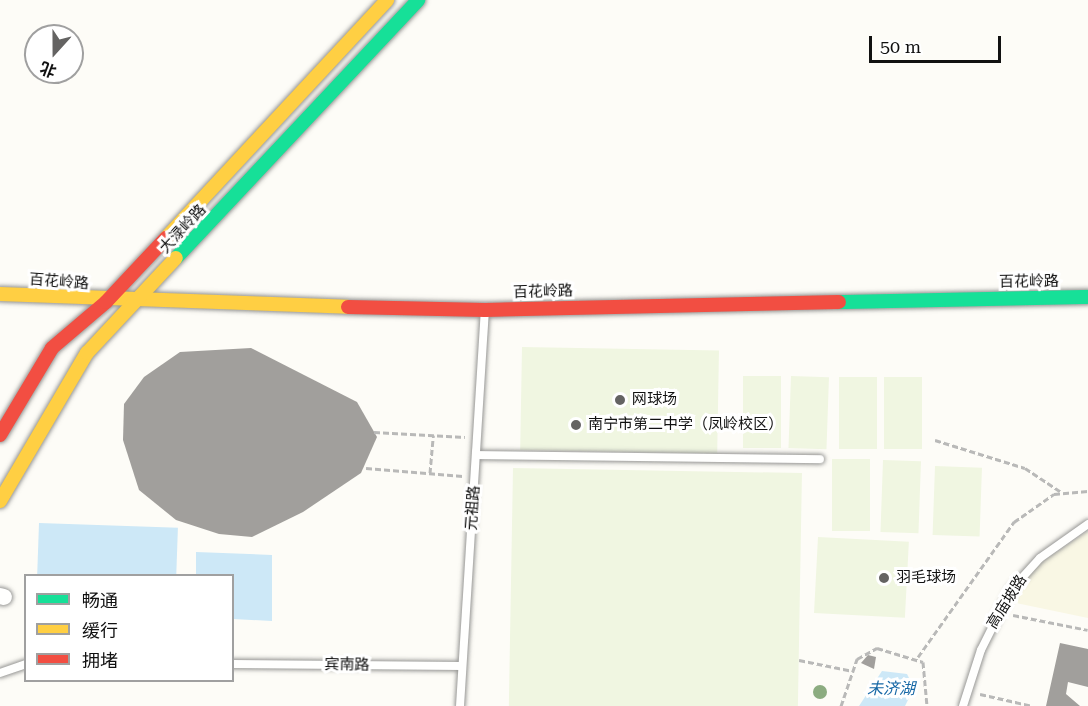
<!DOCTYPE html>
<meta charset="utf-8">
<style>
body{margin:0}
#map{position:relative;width:1088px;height:706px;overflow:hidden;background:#fdfcf7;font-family:"Roboto Serif","Noto Sans SC",serif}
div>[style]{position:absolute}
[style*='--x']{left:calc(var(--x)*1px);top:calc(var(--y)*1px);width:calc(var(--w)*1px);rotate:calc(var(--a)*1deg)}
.farmland>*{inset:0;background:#f9f7e4}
.pitch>*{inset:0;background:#f0f6e1;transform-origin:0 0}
.water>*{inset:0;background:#cde8f7;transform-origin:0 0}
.building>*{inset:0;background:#a19f9c}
.path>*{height:3px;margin-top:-1.5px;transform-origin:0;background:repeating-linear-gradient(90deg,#b9b9b8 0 6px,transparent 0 9px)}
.roads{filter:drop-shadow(0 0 2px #979795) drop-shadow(0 0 2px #979795)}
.lane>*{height:8px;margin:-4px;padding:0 4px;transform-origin:4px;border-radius:4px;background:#fffffe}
.street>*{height:16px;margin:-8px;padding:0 8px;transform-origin:8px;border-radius:8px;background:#fffffe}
.fast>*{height:14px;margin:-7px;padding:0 7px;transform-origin:7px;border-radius:7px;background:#16e098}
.slow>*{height:14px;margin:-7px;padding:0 7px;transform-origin:7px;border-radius:7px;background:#ffcf43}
.jam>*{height:14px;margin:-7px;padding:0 7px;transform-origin:7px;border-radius:7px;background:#f24e42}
.trees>*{width:14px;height:14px;margin:-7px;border-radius:50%;background:#8cac80}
.dots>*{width:16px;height:16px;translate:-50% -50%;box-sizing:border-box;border:3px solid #fff;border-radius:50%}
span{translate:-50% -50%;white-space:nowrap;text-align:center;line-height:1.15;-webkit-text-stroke:6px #fff;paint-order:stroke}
.street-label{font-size:15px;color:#111}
.poi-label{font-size:15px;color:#111}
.left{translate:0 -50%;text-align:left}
.water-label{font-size:16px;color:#1768a6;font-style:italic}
.legend{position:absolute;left:24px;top:574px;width:210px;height:108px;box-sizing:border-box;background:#fff;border:2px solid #a0a0a0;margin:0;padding:8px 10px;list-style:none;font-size:18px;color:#111}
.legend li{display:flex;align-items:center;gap:12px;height:30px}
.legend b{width:30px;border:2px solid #a0a0a0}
.north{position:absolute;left:24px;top:24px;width:60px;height:60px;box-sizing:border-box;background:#fff;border:2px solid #a0a0a0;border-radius:50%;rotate:201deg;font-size:16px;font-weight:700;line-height:24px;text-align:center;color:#111}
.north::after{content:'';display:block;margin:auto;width:21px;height:27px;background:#646362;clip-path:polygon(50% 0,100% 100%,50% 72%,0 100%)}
.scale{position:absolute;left:869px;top:36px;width:132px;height:27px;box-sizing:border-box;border:3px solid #111;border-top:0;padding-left:8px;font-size:18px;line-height:21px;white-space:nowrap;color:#111;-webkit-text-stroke:4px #fff;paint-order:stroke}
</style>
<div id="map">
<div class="farmland">
<div style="clip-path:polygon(1088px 531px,1088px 618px,1011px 602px,1033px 568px)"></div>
</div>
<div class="pitch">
<div style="left:522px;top:347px;width:197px;height:103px;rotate:1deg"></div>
<div style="left:743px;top:376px;width:38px;height:72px"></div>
<div style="left:791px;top:376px;width:38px;height:72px;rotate:2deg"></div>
<div style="left:839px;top:377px;width:38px;height:72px"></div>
<div style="left:884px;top:377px;width:38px;height:72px"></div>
<div style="left:832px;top:459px;width:38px;height:72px"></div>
<div style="left:883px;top:460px;width:38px;height:72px;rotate:2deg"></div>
<div style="left:935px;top:466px;width:47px;height:69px;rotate:2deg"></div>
<div style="left:513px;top:468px;width:289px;height:238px;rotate:1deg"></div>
<div style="left:818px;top:537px;width:91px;height:76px;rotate:3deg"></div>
</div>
<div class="water">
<div style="left:39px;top:523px;width:139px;height:52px;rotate:2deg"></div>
<div style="clip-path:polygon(196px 552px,272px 555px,272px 621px,233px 619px,232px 576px,196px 575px)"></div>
<div style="clip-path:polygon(882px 671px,907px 674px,914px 688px,905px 706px,859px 706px)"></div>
</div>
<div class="building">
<div style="clip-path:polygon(251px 348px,357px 402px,377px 437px,361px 473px,303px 512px,252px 537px,219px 534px,176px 520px,139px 490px,123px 440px,124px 404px,144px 377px,180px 352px)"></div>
<div style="clip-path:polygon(1060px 643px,1088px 649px,1088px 687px,1068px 682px,1066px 694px,1080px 706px,1046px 706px)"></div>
<div style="clip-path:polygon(868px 655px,876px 657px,874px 669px,861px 663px)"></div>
</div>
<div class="path">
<div style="--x:374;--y:432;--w:91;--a:3.1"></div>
<div style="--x:935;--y:440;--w:94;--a:17.3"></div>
<div style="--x:1025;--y:468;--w:43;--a:33.7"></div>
<div style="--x:366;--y:468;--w:97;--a:4.7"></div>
<div style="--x:430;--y:473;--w:38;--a:-85"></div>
<div style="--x:1013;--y:615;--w:76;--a:11.3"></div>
<div style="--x:918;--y:657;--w:166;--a:-54.6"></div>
<div style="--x:1014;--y:522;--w:49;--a:-35"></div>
<div style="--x:1054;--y:494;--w:34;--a:-5"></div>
<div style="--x:799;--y:660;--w:55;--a:11.5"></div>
<div style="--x:980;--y:694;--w:54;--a:12.8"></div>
<div style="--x:841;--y:706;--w:50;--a:-71.2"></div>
<div style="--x:857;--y:659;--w:23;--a:-29"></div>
<div style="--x:877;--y:648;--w:48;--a:16.9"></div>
<div style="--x:923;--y:662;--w:44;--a:84.8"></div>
</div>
<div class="roads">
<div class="lane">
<div style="--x:476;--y:455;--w:344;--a:0.7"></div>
<div style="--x:232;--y:664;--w:230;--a:0.5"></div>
<div style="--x:0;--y:673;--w:28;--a:-19"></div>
<div style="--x:460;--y:706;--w:396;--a:-86.4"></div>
<div style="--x:963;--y:706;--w:59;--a:-72.2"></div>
<div style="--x:981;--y:650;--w:67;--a:-63.4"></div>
<div style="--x:1011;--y:590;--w:43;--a:-47.8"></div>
<div style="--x:1040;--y:558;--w:59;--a:-35.3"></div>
</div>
<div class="street">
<div style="--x:0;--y:596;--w:4;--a:14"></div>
</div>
<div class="fast">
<div style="--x:176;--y:258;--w:354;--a:-46.8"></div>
<div style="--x:839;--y:302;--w:249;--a:-1.2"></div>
</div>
<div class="slow">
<div style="--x:166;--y:238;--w:325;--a:-47.1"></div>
<div style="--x:0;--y:294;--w:348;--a:2.1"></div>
<div style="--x:0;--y:501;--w:172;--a:-59.6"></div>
<div style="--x:87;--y:353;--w:130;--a:-46.9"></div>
</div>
<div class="jam">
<div style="--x:348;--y:307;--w:137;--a:1.3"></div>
<div style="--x:485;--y:310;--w:354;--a:-1.3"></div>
<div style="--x:0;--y:435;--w:101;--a:-59.1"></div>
<div style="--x:52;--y:348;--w:71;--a:-40.4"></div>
<div style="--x:106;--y:302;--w:88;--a:-46.8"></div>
</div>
</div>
<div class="trees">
<div style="left:820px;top:692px"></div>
</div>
<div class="dots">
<div style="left:620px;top:400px;background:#646362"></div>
<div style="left:576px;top:425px;background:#646362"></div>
<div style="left:884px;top:578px;background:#646362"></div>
</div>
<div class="street-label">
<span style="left:183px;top:229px;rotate:-47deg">大渌岭路</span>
<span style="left:59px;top:282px;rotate:4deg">百花岭路</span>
<span style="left:1029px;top:282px;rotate:-1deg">百花岭路</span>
<span style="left:543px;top:292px;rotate:-2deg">百花岭路</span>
<span style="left:473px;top:508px;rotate:-86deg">元祖路</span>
<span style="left:1007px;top:602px;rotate:-58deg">高庙坡路</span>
<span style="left:347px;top:665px;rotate:1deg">宾南路</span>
</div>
<div class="poi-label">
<span class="left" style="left:632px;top:400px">网球场</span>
<span class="left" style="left:588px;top:425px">南宁市第二中学（凤岭校区）</span>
<span class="left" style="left:896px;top:578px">羽毛球场</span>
</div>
<div class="water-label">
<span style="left:891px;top:689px">未济湖</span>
</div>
<ul class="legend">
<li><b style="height:8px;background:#16e098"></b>畅通</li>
<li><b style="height:8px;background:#ffcf43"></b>缓行</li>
<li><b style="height:8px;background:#f24e42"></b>拥堵</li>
</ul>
<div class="north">北</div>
<div class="scale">50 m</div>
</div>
